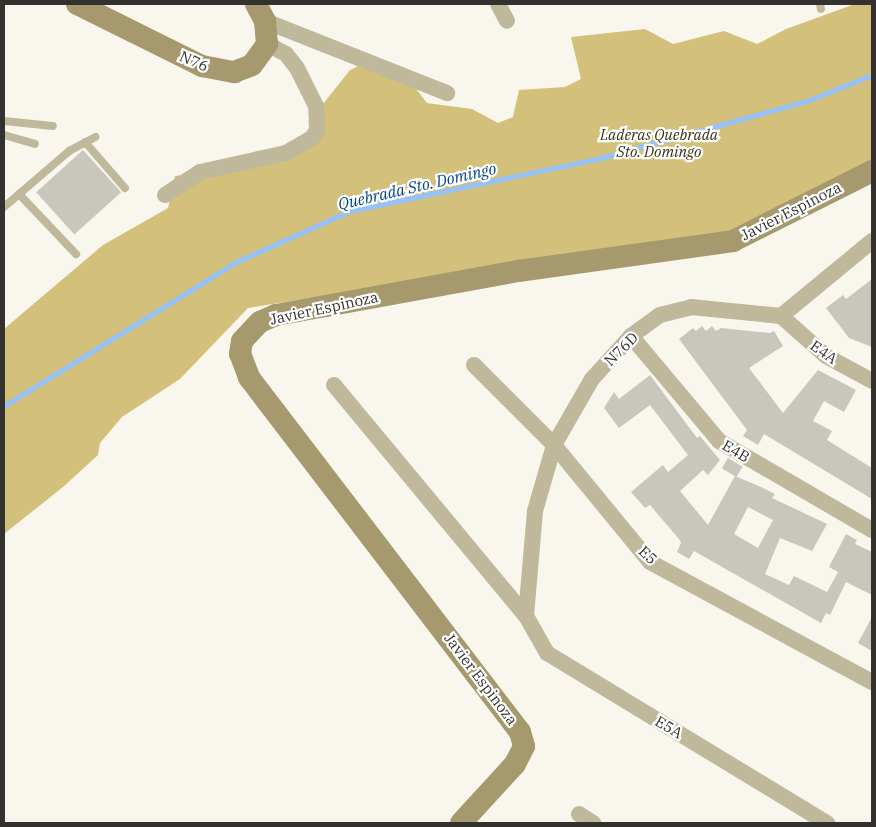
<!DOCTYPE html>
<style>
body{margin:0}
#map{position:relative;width:876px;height:827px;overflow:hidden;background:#f9f7ed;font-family:"IBM Plex Serif",serif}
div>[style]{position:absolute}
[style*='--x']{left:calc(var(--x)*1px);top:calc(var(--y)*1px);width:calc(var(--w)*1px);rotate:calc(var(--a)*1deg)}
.forest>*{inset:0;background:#d2c07b}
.stream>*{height:4.5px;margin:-2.25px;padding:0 2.25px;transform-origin:2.25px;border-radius:2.25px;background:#95c2f8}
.building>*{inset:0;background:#c8c6bd;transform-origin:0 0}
.lane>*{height:8px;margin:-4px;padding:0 4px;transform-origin:4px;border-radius:4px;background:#c0b89b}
.street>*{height:16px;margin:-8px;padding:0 8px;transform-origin:8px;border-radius:8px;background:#c0b89b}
.secondary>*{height:22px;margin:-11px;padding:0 11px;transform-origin:11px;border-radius:11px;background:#a5996d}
span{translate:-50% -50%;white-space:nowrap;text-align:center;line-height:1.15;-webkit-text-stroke:4.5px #fff;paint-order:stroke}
.street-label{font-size:15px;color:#33322e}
.park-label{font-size:15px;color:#383011;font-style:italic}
.water-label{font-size:16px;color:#024483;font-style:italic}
.frame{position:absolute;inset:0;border:5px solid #33322e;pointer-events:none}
</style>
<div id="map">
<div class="forest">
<div style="clip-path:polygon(855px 4px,872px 4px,872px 161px,734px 231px,248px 308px,180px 379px,122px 417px,100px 443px,98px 455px,63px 487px,4px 534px,4px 329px,103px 245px,168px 208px,175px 176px,243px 166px,313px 140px,319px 109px,350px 70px,365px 63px,409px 80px,427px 103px,472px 109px,498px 123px,513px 117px,519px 90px,565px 87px,581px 79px,571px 37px,645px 29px,673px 44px,724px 31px,757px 44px,786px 29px)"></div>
</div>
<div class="stream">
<div style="--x:4;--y:406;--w:273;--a:-31.8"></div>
<div style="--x:236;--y:262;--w:125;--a:-24.1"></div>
<div style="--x:350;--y:211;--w:257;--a:-11.9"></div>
<div style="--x:601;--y:158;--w:214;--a:-15.5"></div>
<div style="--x:807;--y:101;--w:70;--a:-21.8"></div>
</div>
<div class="building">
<div style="left:83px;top:150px;width:57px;height:63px;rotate:48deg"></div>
<div style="clip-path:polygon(872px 279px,872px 347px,849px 338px,826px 308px,843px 295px,846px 299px)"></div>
<div style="clip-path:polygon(702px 326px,706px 331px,712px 326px,716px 331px,721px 328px,770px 333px,774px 331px,783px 346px,749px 368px,783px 413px,818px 370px,856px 390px,844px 412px,824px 401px,813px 421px,832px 431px,827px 440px,872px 468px,872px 499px,764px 434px,758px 445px,743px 436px,747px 430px,679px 339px,693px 328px,696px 331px)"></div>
<div style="clip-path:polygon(evenodd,650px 375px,697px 438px,700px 436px,720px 460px,708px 475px,703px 470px,680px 491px,708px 525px,735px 476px,761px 487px,775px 494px,772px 498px,827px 524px,812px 551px,780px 538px,765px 574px,789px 585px,794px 576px,827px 592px,838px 572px,829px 567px,846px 534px,857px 540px,855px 544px,872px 552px,872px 595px,846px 582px,830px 615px,826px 613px,821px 623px,694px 551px,689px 559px,677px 552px,681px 543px,679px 539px,650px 505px,645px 508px,631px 492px,663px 465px,668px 472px,688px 455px,650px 405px,619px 428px,604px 408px,614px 392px,619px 399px,650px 375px,748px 507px,773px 520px,758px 548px,734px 534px,748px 507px)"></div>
<div style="left:728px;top:458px;width:17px;height:12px;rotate:31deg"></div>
<div style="clip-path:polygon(872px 617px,872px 651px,858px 643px)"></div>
</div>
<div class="lane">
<div style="--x:820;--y:4;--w:5;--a:79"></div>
<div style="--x:4;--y:121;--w:49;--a:5.8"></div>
<div style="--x:4;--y:135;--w:32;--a:16"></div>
<div style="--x:85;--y:142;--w:61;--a:49"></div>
<div style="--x:19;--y:194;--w:83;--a:46.5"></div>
<div style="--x:4;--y:207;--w:86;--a:-40.7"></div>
<div style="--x:69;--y:151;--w:30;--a:-28"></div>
</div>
<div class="street">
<div style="--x:498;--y:4;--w:19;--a:62"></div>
<div style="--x:265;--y:21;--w:196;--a:21.6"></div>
<div style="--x:165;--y:195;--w:42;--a:-33.3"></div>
<div style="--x:200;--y:172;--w:88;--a:-12.5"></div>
<div style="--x:286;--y:153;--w:30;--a:-30"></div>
<div style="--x:312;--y:138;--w:9;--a:-58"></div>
<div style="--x:317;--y:130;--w:24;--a:-92"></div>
<div style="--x:316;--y:106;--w:42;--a:-116.6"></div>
<div style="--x:297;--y:68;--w:18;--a:-128"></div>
<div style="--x:286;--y:54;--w:21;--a:-152"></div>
<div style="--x:781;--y:316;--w:60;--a:41.6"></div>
<div style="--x:826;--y:356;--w:52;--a:28.5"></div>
<div style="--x:631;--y:336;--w:137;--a:50"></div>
<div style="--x:719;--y:441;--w:177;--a:30.2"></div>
<div style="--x:474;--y:365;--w:113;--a:45"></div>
<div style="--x:554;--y:445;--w:151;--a:50.6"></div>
<div style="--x:650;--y:562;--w:252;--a:28.4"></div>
<div style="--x:334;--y:385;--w:300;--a:50.3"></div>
<div style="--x:526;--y:616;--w:43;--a:60.4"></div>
<div style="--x:547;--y:653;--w:328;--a:31.3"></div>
<div style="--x:526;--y:616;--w:105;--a:-85.1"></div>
<div style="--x:535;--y:511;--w:69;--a:-73.9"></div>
<div style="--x:554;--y:445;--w:76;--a:-60.1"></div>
<div style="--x:592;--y:379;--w:58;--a:-47.8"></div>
<div style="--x:631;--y:336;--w:36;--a:-36"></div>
<div style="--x:660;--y:315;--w:32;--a:-14"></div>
<div style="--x:691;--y:307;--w:90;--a:5.7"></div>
<div style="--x:781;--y:316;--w:118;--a:-39.5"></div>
<div style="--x:579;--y:814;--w:17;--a:33"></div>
</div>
<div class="secondary">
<div style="--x:77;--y:4;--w:140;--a:26.4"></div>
<div style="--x:202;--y:66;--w:33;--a:11"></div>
<div style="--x:234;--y:72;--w:19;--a:-21"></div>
<div style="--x:252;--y:65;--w:26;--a:-54"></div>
<div style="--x:267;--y:44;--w:23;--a:-95"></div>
<div style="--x:265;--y:21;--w:19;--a:-118"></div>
<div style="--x:461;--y:823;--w:80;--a:-47.5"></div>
<div style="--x:515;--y:764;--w:20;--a:-63"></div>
<div style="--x:524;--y:746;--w:15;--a:-106"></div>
<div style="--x:520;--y:732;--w:447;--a:-127.4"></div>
<div style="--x:249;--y:377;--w:25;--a:-111"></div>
<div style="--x:240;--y:354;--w:13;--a:-81"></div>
<div style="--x:242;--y:341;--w:26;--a:-47"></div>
<div style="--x:260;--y:322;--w:17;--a:-24"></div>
<div style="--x:276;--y:315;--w:246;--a:-10.3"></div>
<div style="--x:518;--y:271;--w:217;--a:-7.9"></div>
<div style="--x:733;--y:241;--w:156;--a:-26.7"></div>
</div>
<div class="street-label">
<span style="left:194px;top:61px;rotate:24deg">N76</span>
<span style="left:791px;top:211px;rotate:-27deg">Javier Espinoza</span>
<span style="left:324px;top:308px;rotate:-12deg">Javier Espinoza</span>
<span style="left:621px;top:349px;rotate:-45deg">N76D</span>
<span style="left:824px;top:352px;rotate:35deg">E4A</span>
<span style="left:736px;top:451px;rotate:31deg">E4B</span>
<span style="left:648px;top:555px;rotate:44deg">E5</span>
<span style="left:481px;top:679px;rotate:53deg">Javier Espinoza</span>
<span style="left:669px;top:727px;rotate:31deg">E5A</span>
</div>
<div class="park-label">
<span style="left:659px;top:143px">Laderas Quebrada<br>Sto. Domingo</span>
</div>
<div class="water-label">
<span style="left:417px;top:186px;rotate:-13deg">Quebrada Sto. Domingo</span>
</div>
<div class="frame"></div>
</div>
